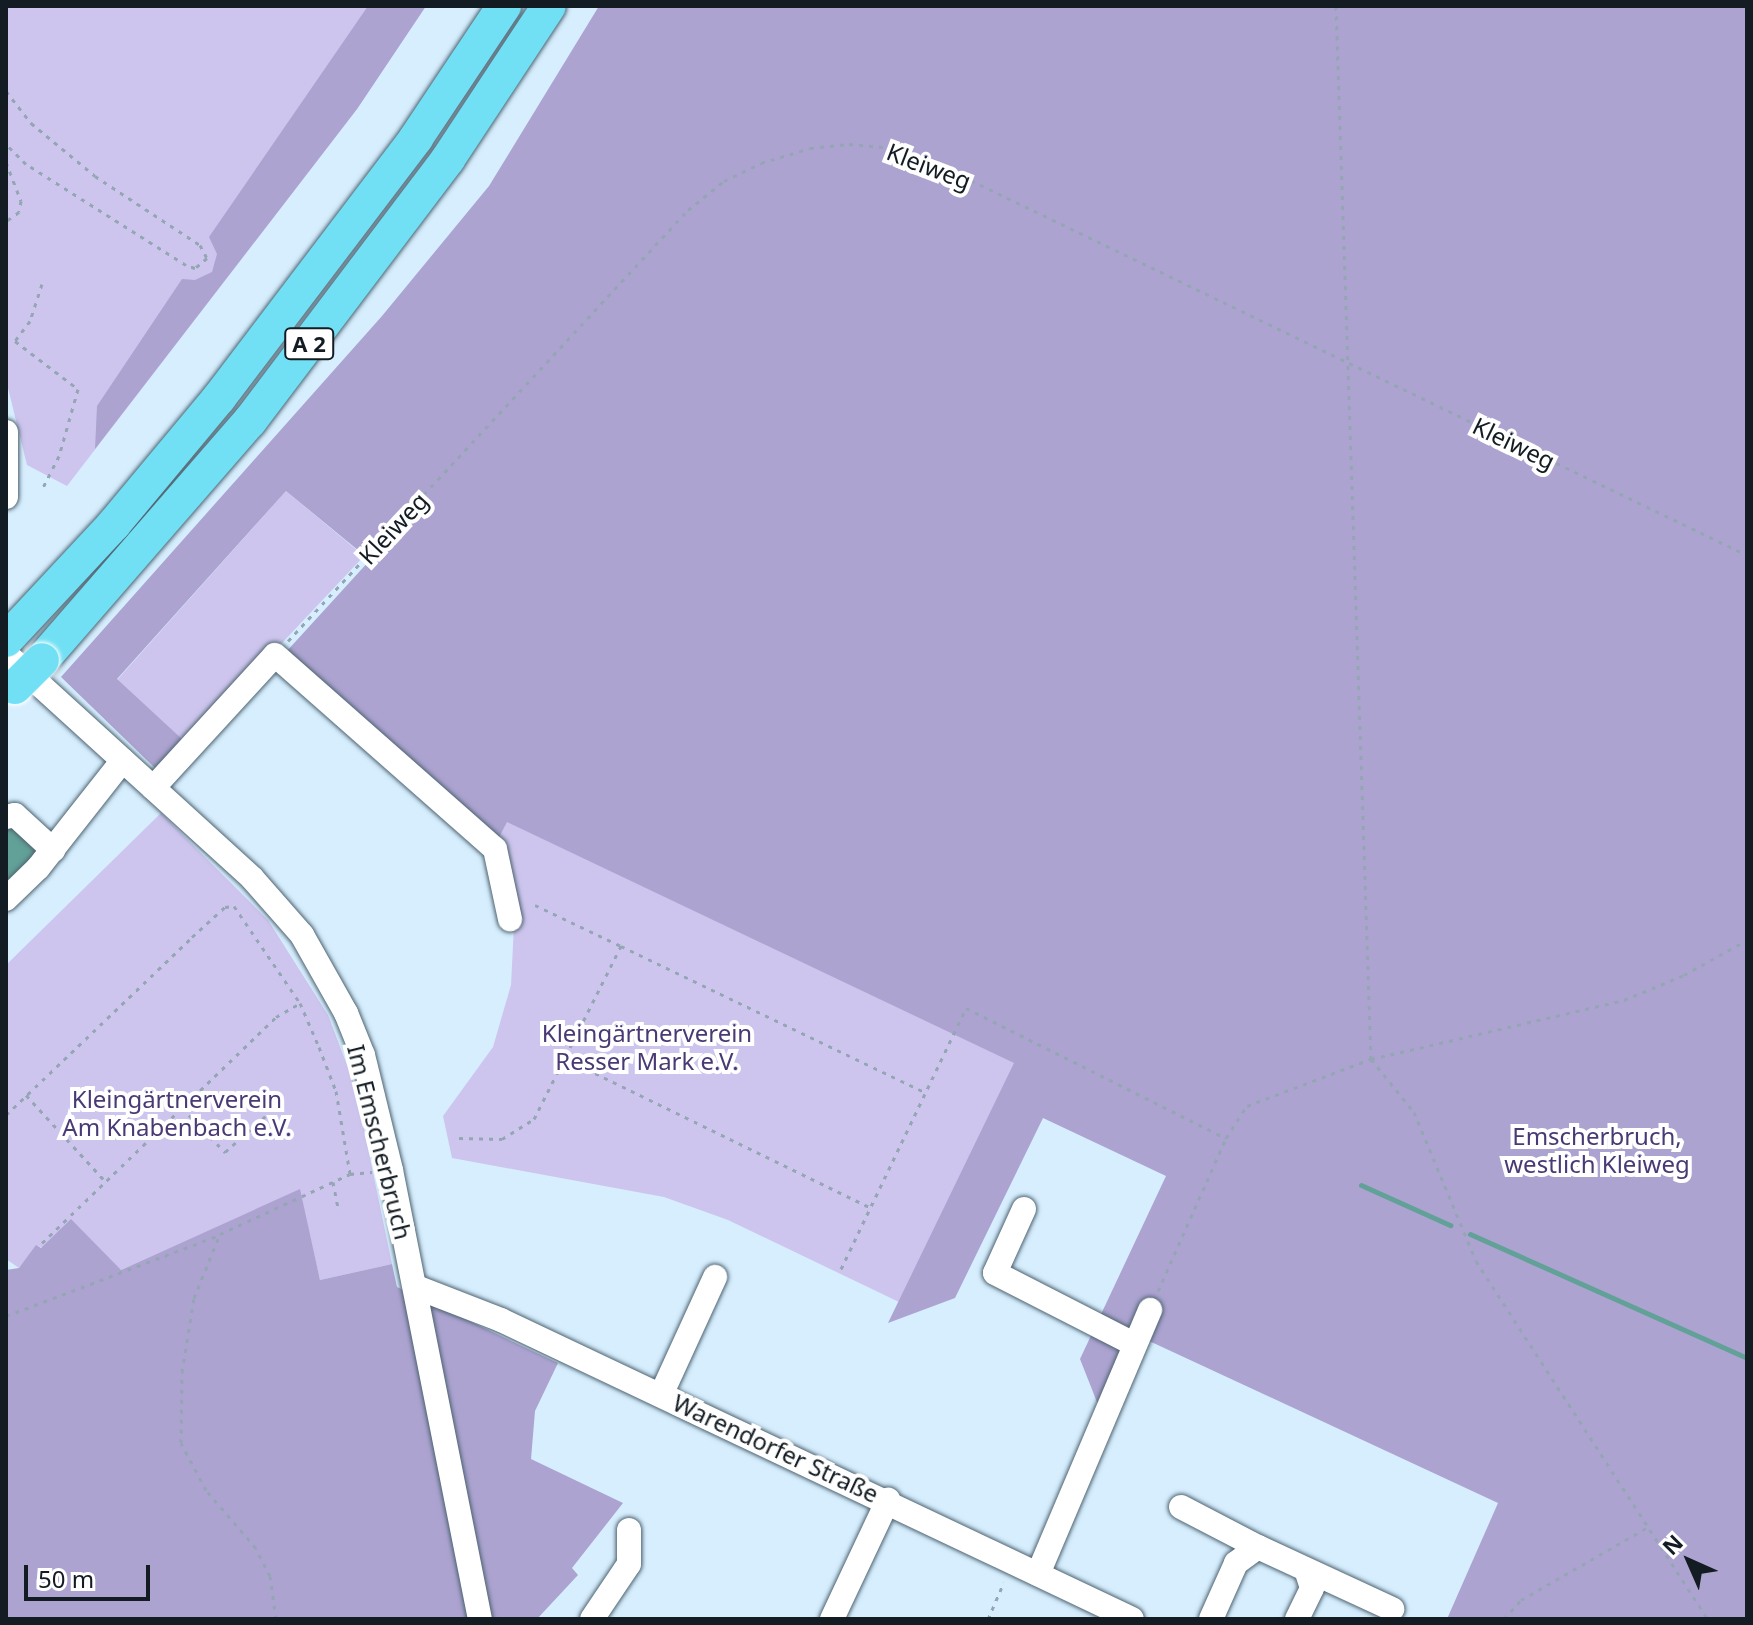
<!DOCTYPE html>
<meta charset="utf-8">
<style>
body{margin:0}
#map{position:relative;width:1753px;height:1625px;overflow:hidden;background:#d6eefe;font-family:"Noto Sans",sans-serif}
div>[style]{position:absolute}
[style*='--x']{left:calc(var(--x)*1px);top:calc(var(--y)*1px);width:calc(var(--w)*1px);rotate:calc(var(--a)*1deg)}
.green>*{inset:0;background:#cdc5ee}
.forest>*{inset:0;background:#aca3d1}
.water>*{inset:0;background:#62a197}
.stream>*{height:5px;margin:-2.5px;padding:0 2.5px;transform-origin:2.5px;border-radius:2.5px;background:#62a197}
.path>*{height:3px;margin-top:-1.5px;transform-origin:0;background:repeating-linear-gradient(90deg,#94a6b3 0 4px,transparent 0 10px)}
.roads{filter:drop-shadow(0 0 2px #4e6371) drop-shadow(0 0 2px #4e6371)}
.minor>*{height:24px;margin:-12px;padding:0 12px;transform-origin:12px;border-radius:12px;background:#fff}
.highway>*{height:34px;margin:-17px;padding:0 17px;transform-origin:17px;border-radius:17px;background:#72e0f4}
.bridges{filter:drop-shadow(0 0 2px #fff) drop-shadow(0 0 2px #fff)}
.highway-bridge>*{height:34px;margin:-17px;padding:0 17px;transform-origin:17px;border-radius:17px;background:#72e0f4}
span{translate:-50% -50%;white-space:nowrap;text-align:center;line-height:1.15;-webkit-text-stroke:8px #fff;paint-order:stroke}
.shield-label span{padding:2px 6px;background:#fff;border:2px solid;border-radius:6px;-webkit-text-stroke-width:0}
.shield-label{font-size:22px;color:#131c22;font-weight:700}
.street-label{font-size:24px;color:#131c22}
.park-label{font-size:24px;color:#493974}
.frame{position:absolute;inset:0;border:8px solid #131c22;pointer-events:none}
.north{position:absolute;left:1649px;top:1521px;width:80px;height:80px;-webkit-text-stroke:6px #fff;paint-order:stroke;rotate:315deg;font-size:22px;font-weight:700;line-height:32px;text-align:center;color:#131c22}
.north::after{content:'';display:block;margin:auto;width:28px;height:36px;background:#131c22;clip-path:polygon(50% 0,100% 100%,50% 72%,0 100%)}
.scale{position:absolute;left:24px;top:1565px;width:126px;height:36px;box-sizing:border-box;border:4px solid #131c22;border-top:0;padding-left:10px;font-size:24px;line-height:28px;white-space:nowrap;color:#131c22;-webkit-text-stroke:6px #fff;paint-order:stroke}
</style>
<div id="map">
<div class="green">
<div style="clip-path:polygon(6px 6px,426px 6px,357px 109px,67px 486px,27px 465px,6px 380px)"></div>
<div style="clip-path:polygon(286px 491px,364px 556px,167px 765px,117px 680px)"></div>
<div style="clip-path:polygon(161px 813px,268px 920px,328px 1015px,355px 1086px,392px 1264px,320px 1280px,299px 1190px,121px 1270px,37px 1246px,19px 1268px,6px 1259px,6px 965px)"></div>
<div style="clip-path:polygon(506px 821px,1015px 1063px,899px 1302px,728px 1220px,664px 1197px,452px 1158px,443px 1116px,493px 1047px,511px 985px,514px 925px,497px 841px)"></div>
</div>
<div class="forest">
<div style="clip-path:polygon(368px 6px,426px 6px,357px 109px,95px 449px,97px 406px,182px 279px,195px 280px,212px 272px,217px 254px,209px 237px)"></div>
<div style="clip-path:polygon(599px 6px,1747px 6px,1747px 1619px,1447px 1619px,1498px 1503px,1147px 1340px,1106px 1425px,1080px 1359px,1166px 1176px,1043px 1118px,955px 1298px,888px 1323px,1014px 1063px,507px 822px,497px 841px,286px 652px,370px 560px,286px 491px,117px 679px,183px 740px,156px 769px,61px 677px,382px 316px,489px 186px)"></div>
<div style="clip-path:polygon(300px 1189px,320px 1280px,392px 1264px,397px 1287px,558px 1363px,535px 1411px,531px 1459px,623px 1503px,572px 1568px,578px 1575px,537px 1619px,6px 1619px,6px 1270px,19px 1268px,36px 1245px,41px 1248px,71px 1219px,121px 1270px)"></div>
</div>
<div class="water">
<div style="clip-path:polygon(7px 823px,37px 852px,6px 882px,6px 824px)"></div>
</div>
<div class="stream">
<div style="--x:1361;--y:1185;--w:98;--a:24.2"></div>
<div style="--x:1470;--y:1234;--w:303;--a:24.1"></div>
</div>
<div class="path">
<div style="--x:1336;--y:6;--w:1054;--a:88.1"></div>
<div style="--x:1371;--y:1059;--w:68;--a:50.9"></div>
<div style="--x:1414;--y:1112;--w:161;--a:67.4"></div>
<div style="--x:1476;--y:1261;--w:427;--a:57.1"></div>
<div style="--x:6;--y:91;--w:41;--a:52"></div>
<div style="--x:31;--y:123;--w:83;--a:39.6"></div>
<div style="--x:95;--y:176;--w:126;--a:33.3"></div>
<div style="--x:200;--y:245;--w:15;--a:62"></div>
<div style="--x:207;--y:258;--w:16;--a:140"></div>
<div style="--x:195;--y:268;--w:9;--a:-162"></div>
<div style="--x:186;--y:265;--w:189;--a:-147.7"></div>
<div style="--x:26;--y:164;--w:28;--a:-135"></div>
<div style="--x:6;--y:162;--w:42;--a:69"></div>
<div style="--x:21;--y:201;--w:11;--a:100"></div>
<div style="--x:19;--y:212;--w:16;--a:145"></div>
<div style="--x:42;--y:284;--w:39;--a:108"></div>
<div style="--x:30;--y:321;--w:25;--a:127"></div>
<div style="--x:15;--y:341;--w:79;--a:37.3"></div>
<div style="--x:78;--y:389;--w:70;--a:105.8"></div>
<div style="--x:59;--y:456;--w:38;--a:117"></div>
<div style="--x:288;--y:641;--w:588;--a:-47.14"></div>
<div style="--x:688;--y:210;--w:46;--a:-38.9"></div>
<div style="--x:724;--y:181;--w:41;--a:-25.9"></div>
<div style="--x:761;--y:163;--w:51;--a:-17"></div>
<div style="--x:810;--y:148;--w:39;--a:-6"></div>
<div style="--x:849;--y:144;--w:44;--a:5.2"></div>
<div style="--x:893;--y:148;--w:45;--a:19.7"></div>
<div style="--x:935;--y:163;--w:902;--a:25.77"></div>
<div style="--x:535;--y:905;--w:95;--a:25.5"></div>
<div style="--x:568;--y:1060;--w:336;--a:26"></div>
<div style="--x:26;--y:1095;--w:117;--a:47.4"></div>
<div style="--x:182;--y:1108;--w:62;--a:45.7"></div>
<div style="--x:225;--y:1152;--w:57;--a:-41.5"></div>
<div style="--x:6;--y:1115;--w:257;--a:-43.7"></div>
<div style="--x:192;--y:937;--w:45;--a:-42.3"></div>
<div style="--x:225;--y:907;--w:9;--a:-6"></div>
<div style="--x:234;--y:906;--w:117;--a:55.8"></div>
<div style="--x:300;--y:1003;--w:48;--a:66.6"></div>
<div style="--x:319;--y:1047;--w:47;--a:68.9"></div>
<div style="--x:336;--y:1091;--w:84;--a:80.4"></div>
<div style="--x:459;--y:1138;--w:43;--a:1.3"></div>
<div style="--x:502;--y:1139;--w:38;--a:-32"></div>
<div style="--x:534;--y:1119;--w:194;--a:-63.3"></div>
<div style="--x:621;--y:946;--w:339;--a:25.7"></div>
<div style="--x:333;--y:1182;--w:25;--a:79"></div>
<div style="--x:42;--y:1243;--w:325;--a:-44"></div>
<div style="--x:276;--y:1017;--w:28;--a:-30"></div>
<div style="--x:841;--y:1269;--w:289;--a:-64.4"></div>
<div style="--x:966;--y:1008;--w:291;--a:26.6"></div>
<div style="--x:1158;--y:1291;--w:167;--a:-66"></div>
<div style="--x:1226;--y:1138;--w:38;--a:-57"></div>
<div style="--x:1247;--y:1106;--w:133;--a:-20.8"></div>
<div style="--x:1371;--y:1059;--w:260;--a:-13.1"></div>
<div style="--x:1624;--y:1000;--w:65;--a:-22.6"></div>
<div style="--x:1684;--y:975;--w:72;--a:-29.1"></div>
<div style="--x:6;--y:1316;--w:228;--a:-20.8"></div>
<div style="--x:276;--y:1619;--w:43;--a:-97.9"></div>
<div style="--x:270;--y:1576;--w:31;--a:-117"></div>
<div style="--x:256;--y:1548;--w:77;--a:-130.8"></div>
<div style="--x:206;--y:1490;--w:53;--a:-118"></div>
<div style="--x:181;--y:1443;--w:71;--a:-89.2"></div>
<div style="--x:182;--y:1372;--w:75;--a:-80.8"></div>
<div style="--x:194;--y:1298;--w:69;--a:-67.9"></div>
<div style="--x:220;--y:1234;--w:143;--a:-24.8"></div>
<div style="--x:350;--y:1174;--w:22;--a:-5"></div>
<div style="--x:988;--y:1619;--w:40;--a:-66.6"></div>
<div style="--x:1504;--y:1619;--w:25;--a:-48"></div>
<div style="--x:1521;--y:1600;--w:146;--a:-29.9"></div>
</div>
<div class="roads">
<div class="minor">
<div style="--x:6;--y:432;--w:65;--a:90"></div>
<div style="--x:6;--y:654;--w:333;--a:42.3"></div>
<div style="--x:252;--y:878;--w:76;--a:48.7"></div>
<div style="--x:302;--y:935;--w:90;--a:60.6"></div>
<div style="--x:346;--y:1013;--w:45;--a:68"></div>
<div style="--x:363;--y:1055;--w:118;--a:76.3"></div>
<div style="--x:391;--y:1170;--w:458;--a:78.8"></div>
<div style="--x:153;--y:788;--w:180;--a:-47.5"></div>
<div style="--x:275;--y:655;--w:293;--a:41.4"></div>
<div style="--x:495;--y:849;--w:72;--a:77.9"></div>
<div style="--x:6;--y:817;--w:9;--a:-13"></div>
<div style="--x:15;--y:815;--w:52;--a:42.6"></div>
<div style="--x:6;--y:899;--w:45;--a:-44.1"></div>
<div style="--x:38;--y:868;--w:137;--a:-51.8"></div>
<div style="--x:1024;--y:1209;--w:70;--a:114.4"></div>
<div style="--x:995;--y:1273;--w:154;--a:27.1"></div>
<div style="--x:416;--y:1287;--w:91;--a:21.2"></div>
<div style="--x:501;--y:1320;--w:698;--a:25.35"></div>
<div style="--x:661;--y:1395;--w:130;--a:-65.4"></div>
<div style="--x:1181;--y:1507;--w:87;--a:27.5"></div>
<div style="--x:1038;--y:1574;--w:287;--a:-67"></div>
<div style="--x:592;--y:1619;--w:66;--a:-56.1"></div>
<div style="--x:629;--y:1564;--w:34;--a:-90"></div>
<div style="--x:832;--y:1619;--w:132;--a:-64.8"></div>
<div style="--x:1211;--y:1619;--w:61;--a:-65.9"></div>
<div style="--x:1236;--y:1563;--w:27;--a:-36"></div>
<div style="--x:1258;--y:1547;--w:148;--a:24.8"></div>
<div style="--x:1297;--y:1619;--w:34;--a:-64"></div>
<div style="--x:1312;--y:1588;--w:19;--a:-108"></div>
</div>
<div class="highway">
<div style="--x:6;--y:640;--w:158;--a:-47"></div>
<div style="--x:114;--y:524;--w:164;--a:-50.2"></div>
<div style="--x:219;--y:398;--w:326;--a:-52.8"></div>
<div style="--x:416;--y:138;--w:159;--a:-56.3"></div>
<div style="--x:42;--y:660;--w:317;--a:-49"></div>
<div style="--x:250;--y:421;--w:328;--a:-52.9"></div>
<div style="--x:448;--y:159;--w:183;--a:-56.6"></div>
</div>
</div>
<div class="bridges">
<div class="highway-bridge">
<div style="--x:15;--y:687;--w:38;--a:-45"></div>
</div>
</div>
<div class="shield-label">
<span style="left:309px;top:344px">A 2</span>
</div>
<div class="street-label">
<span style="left:929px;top:166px;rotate:21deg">Kleiweg</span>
<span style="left:1514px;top:443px;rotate:26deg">Kleiweg</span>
<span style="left:393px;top:528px;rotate:-47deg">Kleiweg</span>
<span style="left:380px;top:1142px;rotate:76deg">Im Emscherbruch</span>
<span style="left:776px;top:1448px;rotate:25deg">Warendorfer Straße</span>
</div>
<div class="park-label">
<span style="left:647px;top:1047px">Kleingärtnerverein<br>Resser Mark e.V.</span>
<span style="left:177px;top:1113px">Kleingärtnerverein<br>Am Knabenbach e.V.</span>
<span style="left:1597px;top:1150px">Emscherbruch,<br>westlich Kleiweg</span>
</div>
<div class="frame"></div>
<div class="north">N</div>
<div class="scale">50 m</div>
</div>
